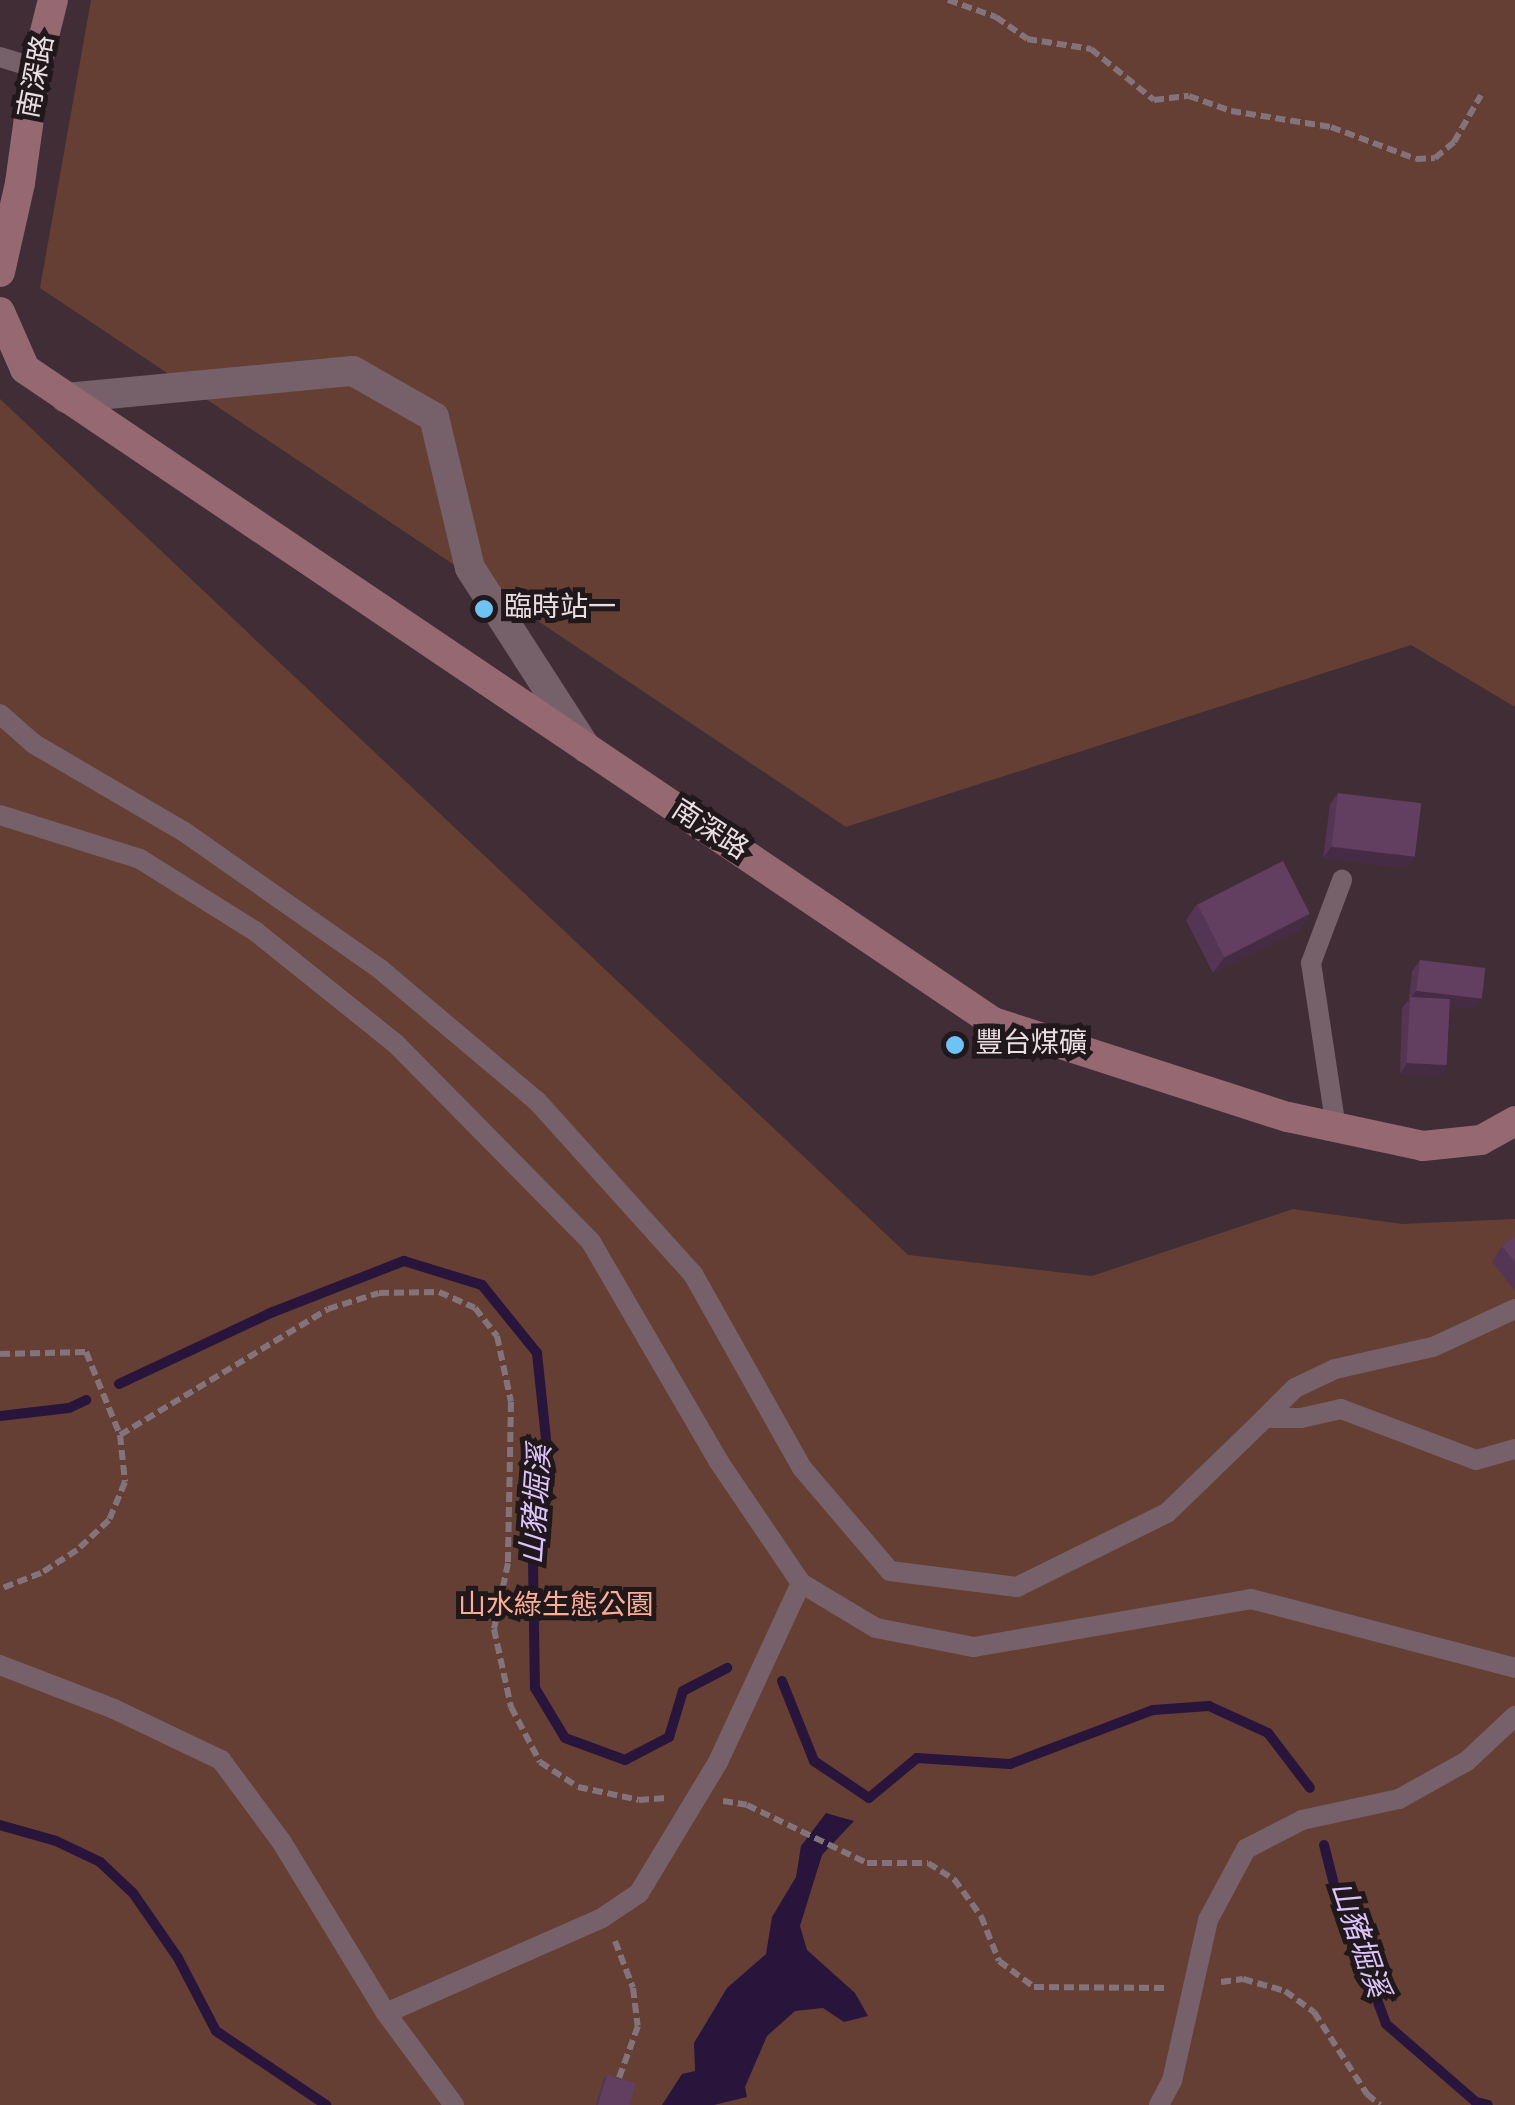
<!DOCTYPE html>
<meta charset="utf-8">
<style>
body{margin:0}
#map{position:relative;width:1515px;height:2105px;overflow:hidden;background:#402d35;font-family:Overpass,"Noto Sans TC",sans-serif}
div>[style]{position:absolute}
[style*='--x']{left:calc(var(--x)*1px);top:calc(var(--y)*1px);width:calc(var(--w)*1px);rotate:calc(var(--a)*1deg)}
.green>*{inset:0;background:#663f34}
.water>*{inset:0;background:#29153b}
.stream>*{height:10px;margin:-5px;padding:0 5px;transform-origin:5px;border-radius:5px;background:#29153b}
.path>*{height:6px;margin-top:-3px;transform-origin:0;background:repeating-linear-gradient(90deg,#84737a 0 10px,transparent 0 15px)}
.service>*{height:20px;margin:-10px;padding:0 10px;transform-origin:10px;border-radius:10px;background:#76616a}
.minor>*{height:30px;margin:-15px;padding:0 15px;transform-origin:15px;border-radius:15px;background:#76616a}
.secondary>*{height:30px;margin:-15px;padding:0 15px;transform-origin:15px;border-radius:15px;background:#956872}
.wall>*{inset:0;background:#543553}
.shaded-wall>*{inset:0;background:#452b43}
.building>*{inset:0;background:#623e60;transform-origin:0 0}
.dots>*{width:28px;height:28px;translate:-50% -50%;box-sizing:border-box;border:5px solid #21181c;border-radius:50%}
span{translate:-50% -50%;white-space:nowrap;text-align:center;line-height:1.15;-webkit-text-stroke:10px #21181c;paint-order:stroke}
.street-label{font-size:28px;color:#ebdee3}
.poi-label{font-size:28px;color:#ebdee3}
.left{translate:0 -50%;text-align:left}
.park-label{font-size:28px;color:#fead95}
.water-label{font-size:30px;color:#ddc3fc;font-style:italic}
</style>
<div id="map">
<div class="green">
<div style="clip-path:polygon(91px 0,1515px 0,1515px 707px,1411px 645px,846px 827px,40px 288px)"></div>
<div style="clip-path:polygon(0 399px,908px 1255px,1092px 1276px,1293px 1209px,1402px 1224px,1515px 1219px,1515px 2105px,0 2105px)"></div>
</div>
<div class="water">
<div style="clip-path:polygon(826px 1813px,854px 1821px,822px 1855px,800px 1926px,807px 1950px,855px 1993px,868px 2016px,844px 2022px,823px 2008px,795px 2011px,767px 2036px,745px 2087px,747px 2097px,714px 2105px,662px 2105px,682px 2074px,695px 2071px,694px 2043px,727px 1988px,766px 1954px,772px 1917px,796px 1877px,801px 1846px)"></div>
</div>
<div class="stream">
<div style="--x:119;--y:1384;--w:170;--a:-25.1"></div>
<div style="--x:273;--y:1312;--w:141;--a:-21.3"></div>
<div style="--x:404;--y:1261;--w:82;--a:17.1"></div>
<div style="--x:482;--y:1285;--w:87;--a:51"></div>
<div style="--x:537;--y:1353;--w:105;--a:84"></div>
<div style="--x:548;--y:1457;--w:106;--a:98.1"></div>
<div style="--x:533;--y:1562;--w:126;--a:89.1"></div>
<div style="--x:535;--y:1688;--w:58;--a:59"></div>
<div style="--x:565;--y:1738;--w:64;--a:20.1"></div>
<div style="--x:625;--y:1760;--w:50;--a:-27.6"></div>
<div style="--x:669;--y:1737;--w:48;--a:-73.1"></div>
<div style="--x:683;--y:1691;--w:50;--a:-27.6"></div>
<div style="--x:0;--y:1416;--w:69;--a:-6.6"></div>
<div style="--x:69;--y:1408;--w:19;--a:-25"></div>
<div style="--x:782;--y:1681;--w:86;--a:68.2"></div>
<div style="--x:814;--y:1761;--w:66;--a:33.9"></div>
<div style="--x:869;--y:1798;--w:62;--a:-39.8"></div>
<div style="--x:917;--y:1758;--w:93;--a:3.7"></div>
<div style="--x:1010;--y:1764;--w:153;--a:-20.7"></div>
<div style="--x:1153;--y:1710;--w:56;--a:-4.1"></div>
<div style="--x:1209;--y:1706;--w:65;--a:24.6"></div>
<div style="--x:1268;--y:1733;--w:69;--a:52.6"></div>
<div style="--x:0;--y:1825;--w:58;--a:15.9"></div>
<div style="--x:56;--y:1841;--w:49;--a:25.5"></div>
<div style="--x:100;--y:1862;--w:45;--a:43.2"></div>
<div style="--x:133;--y:1893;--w:79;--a:55.3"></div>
<div style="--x:178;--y:1958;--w:82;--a:62.5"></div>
<div style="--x:216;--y:2031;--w:133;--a:33.9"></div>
<div style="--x:1324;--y:1845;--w:44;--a:75.7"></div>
<div style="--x:1335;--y:1888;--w:145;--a:69.4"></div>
<div style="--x:1386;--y:2024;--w:119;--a:40.9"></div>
<div style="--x:1476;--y:2102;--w:12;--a:14"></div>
</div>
<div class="path">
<div style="--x:948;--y:0;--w:51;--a:19.5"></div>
<div style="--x:996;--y:17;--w:38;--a:35"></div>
<div style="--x:1027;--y:39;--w:65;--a:8.9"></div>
<div style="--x:1091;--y:49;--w:81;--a:39"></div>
<div style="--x:1154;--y:100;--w:35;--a:-7"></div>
<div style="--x:1189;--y:96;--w:45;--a:19.7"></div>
<div style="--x:1231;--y:111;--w:101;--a:9.1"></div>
<div style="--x:1331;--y:127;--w:91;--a:20.6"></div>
<div style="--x:1416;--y:159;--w:19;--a:-3"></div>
<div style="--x:1435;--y:158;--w:25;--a:-40"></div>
<div style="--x:1454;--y:142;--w:54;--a:-60.1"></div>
<div style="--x:0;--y:1354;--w:86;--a:-1.3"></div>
<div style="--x:86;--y:1352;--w:90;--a:67.7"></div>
<div style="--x:120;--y:1435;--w:47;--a:83.9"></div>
<div style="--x:125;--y:1482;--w:41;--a:112.8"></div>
<div style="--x:109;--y:1520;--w:44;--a:136.8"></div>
<div style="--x:77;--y:1550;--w:43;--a:147.4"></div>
<div style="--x:41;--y:1573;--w:44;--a:158.7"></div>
<div style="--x:120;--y:1435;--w:243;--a:-31.2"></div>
<div style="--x:328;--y:1309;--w:53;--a:-17.4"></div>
<div style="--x:379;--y:1293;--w:60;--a:-1"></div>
<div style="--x:439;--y:1292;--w:39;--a:24"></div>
<div style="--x:475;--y:1308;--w:36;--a:52"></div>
<div style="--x:497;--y:1336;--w:67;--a:78"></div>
<div style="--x:511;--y:1402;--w:161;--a:91.1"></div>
<div style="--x:508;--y:1563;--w:67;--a:102"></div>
<div style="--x:494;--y:1629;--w:80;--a:77.7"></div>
<div style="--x:511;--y:1707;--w:62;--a:62.2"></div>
<div style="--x:540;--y:1762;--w:45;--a:33.3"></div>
<div style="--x:578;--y:1787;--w:62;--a:12"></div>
<div style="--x:639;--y:1800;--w:27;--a:-4"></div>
<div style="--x:723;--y:1801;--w:24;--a:9"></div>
<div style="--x:747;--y:1805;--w:133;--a:25.8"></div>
<div style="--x:867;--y:1863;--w:61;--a:0"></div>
<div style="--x:928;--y:1863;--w:31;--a:32"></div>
<div style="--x:954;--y:1879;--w:46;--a:53.9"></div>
<div style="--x:981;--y:1916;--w:48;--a:68.2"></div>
<div style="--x:999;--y:1961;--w:44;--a:36.6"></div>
<div style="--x:1034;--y:1987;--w:135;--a:0.4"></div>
<div style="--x:615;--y:1941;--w:50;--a:69"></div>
<div style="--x:633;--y:1988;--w:38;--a:83"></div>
<div style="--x:638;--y:2026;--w:64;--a:110.1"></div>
<div style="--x:1221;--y:1982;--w:22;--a:-8"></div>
<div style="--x:1243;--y:1979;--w:44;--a:15.9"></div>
<div style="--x:1285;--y:1991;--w:36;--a:36"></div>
<div style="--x:1314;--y:2012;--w:98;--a:57.1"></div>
<div style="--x:1367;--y:2094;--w:17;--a:40"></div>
</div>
<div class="service">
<div style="--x:0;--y:57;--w:38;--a:17"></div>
<div style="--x:0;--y:714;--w:45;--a:41.4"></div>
<div style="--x:34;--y:744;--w:173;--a:30.3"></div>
<div style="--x:183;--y:831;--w:241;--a:35"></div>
<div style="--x:380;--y:969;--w:205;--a:40.1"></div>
<div style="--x:537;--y:1101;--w:233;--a:48"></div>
<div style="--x:693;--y:1274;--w:223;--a:60.7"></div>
<div style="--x:802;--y:1468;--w:135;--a:49.5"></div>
<div style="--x:890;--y:1571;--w:128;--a:7.2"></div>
<div style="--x:1017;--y:1587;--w:167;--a:-26.3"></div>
<div style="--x:1167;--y:1513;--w:136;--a:-44.1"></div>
<div style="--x:1265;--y:1418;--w:36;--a:0"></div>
<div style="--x:1301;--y:1418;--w:41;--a:-12.7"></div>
<div style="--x:1341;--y:1409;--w:144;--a:20.7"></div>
<div style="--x:1476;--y:1460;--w:41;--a:-15.8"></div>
<div style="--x:0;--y:815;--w:147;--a:17.4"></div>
<div style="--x:140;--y:859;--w:136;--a:32.1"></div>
<div style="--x:255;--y:931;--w:181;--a:38.7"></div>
<div style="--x:396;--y:1044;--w:278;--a:45.4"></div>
<div style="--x:591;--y:1242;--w:255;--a:59.8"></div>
<div style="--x:719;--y:1462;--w:146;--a:55.9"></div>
<div style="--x:801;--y:1583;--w:87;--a:31"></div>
<div style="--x:876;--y:1628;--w:100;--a:11"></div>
<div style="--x:974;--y:1647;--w:281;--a:-9.8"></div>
<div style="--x:1251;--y:1599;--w:273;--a:14.6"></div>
<div style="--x:1336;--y:1128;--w:167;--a:-98.6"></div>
<div style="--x:1311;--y:963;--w:89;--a:-69.5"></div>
<div style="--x:1265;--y:1418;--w:42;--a:-45"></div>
<div style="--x:1295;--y:1388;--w:44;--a:-25.4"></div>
<div style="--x:1335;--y:1369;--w:100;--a:-12.7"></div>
<div style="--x:1433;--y:1347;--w:90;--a:-24.9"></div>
<div style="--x:0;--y:1665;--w:122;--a:21.1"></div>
<div style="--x:114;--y:1709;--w:119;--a:25.5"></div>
<div style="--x:221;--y:1760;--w:101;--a:53.5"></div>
<div style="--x:281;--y:1841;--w:202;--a:58.6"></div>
<div style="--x:454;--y:2105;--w:114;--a:-126.5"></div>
<div style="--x:386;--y:2013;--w:236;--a:-23.7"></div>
<div style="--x:602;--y:1918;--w:45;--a:-34"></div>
<div style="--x:639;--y:1893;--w:153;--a:-58.9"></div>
<div style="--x:718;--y:1762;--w:197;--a:-65.1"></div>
<div style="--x:1159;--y:2105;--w:27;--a:-62"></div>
<div style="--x:1172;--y:2081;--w:165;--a:-77.4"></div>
<div style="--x:1208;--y:1920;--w:81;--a:-61.8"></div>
<div style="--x:1246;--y:1849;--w:63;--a:-27.4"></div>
<div style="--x:1302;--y:1820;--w:99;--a:-12.2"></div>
<div style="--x:1399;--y:1799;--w:78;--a:-29.2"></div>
<div style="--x:1467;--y:1761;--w:66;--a:-43.2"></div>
</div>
<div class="minor">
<div style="--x:66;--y:398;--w:288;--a:-5.4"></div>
<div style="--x:353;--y:371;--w:93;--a:29.6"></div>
<div style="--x:434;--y:417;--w:155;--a:76.6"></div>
<div style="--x:470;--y:568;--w:214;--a:57.2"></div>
</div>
<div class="secondary">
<div style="--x:0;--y:272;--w:91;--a:-77.3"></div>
<div style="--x:20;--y:183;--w:116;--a:-82.1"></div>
<div style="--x:36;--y:68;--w:70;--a:-76"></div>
<div style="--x:0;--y:312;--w:62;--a:66.3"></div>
<div style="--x:25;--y:369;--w:1168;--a:34"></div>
<div style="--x:993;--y:1022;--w:310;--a:17.9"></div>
<div style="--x:1288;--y:1117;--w:138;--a:12.1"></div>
<div style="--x:1423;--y:1146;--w:58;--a:-5.9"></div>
<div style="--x:1481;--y:1140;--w:39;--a:-29"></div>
</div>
<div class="wall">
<div style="clip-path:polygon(1338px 793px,1407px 868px,1323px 858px,1330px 804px)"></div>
<div style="clip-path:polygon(1197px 904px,1310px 914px,1299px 930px,1213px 973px,1186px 920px)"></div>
<div style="clip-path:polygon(1420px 960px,1474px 1009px,1449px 1006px,1447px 1065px,1440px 1076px,1400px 1074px,1402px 1008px,1409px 999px,1412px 971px)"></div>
<div style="clip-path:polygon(1515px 1236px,1515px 1291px,1492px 1262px,1502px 1246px)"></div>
<div style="clip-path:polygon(607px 2075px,630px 2105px,596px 2105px,603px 2080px)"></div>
</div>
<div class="shaded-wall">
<div style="clip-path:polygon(1331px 847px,1415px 857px,1407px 868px,1323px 858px)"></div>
<div style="clip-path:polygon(1310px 914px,1299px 930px,1213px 973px,1224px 958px)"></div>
<div style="clip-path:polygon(1416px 991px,1482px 998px,1474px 1009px,1408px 1002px)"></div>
<div style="clip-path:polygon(1407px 1063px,1447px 1065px,1440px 1076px,1400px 1074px)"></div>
</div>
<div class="building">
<div style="left:1338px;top:793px;width:84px;height:54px;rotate:7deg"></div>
<div style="left:1283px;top:861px;width:59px;height:96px;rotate:63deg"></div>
<div style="left:1420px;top:960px;width:66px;height:31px;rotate:7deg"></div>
<div style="left:1410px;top:997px;width:40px;height:66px;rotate:3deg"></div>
<div style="clip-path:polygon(1515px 1236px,1515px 1262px,1502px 1246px)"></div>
<div style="clip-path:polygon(607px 2075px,636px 2083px,630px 2105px,598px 2105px)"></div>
</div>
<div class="dots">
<div style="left:484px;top:609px;background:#6fc2f4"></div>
<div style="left:955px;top:1045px;background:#6fc2f4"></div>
</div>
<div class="street-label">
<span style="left:38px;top:77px;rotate:-79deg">南深路</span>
<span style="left:709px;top:831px;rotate:33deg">南深路</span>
</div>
<div class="poi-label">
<span class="left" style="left:504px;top:609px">臨時站一</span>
<span class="left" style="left:975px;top:1045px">豐台煤礦</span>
</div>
<div class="park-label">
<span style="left:556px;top:1607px">山水綠生態公園</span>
</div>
<div class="water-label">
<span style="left:539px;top:1505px;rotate:-86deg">山豬堀溪</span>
<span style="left:1357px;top:1940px;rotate:71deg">山豬堀溪</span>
</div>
</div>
